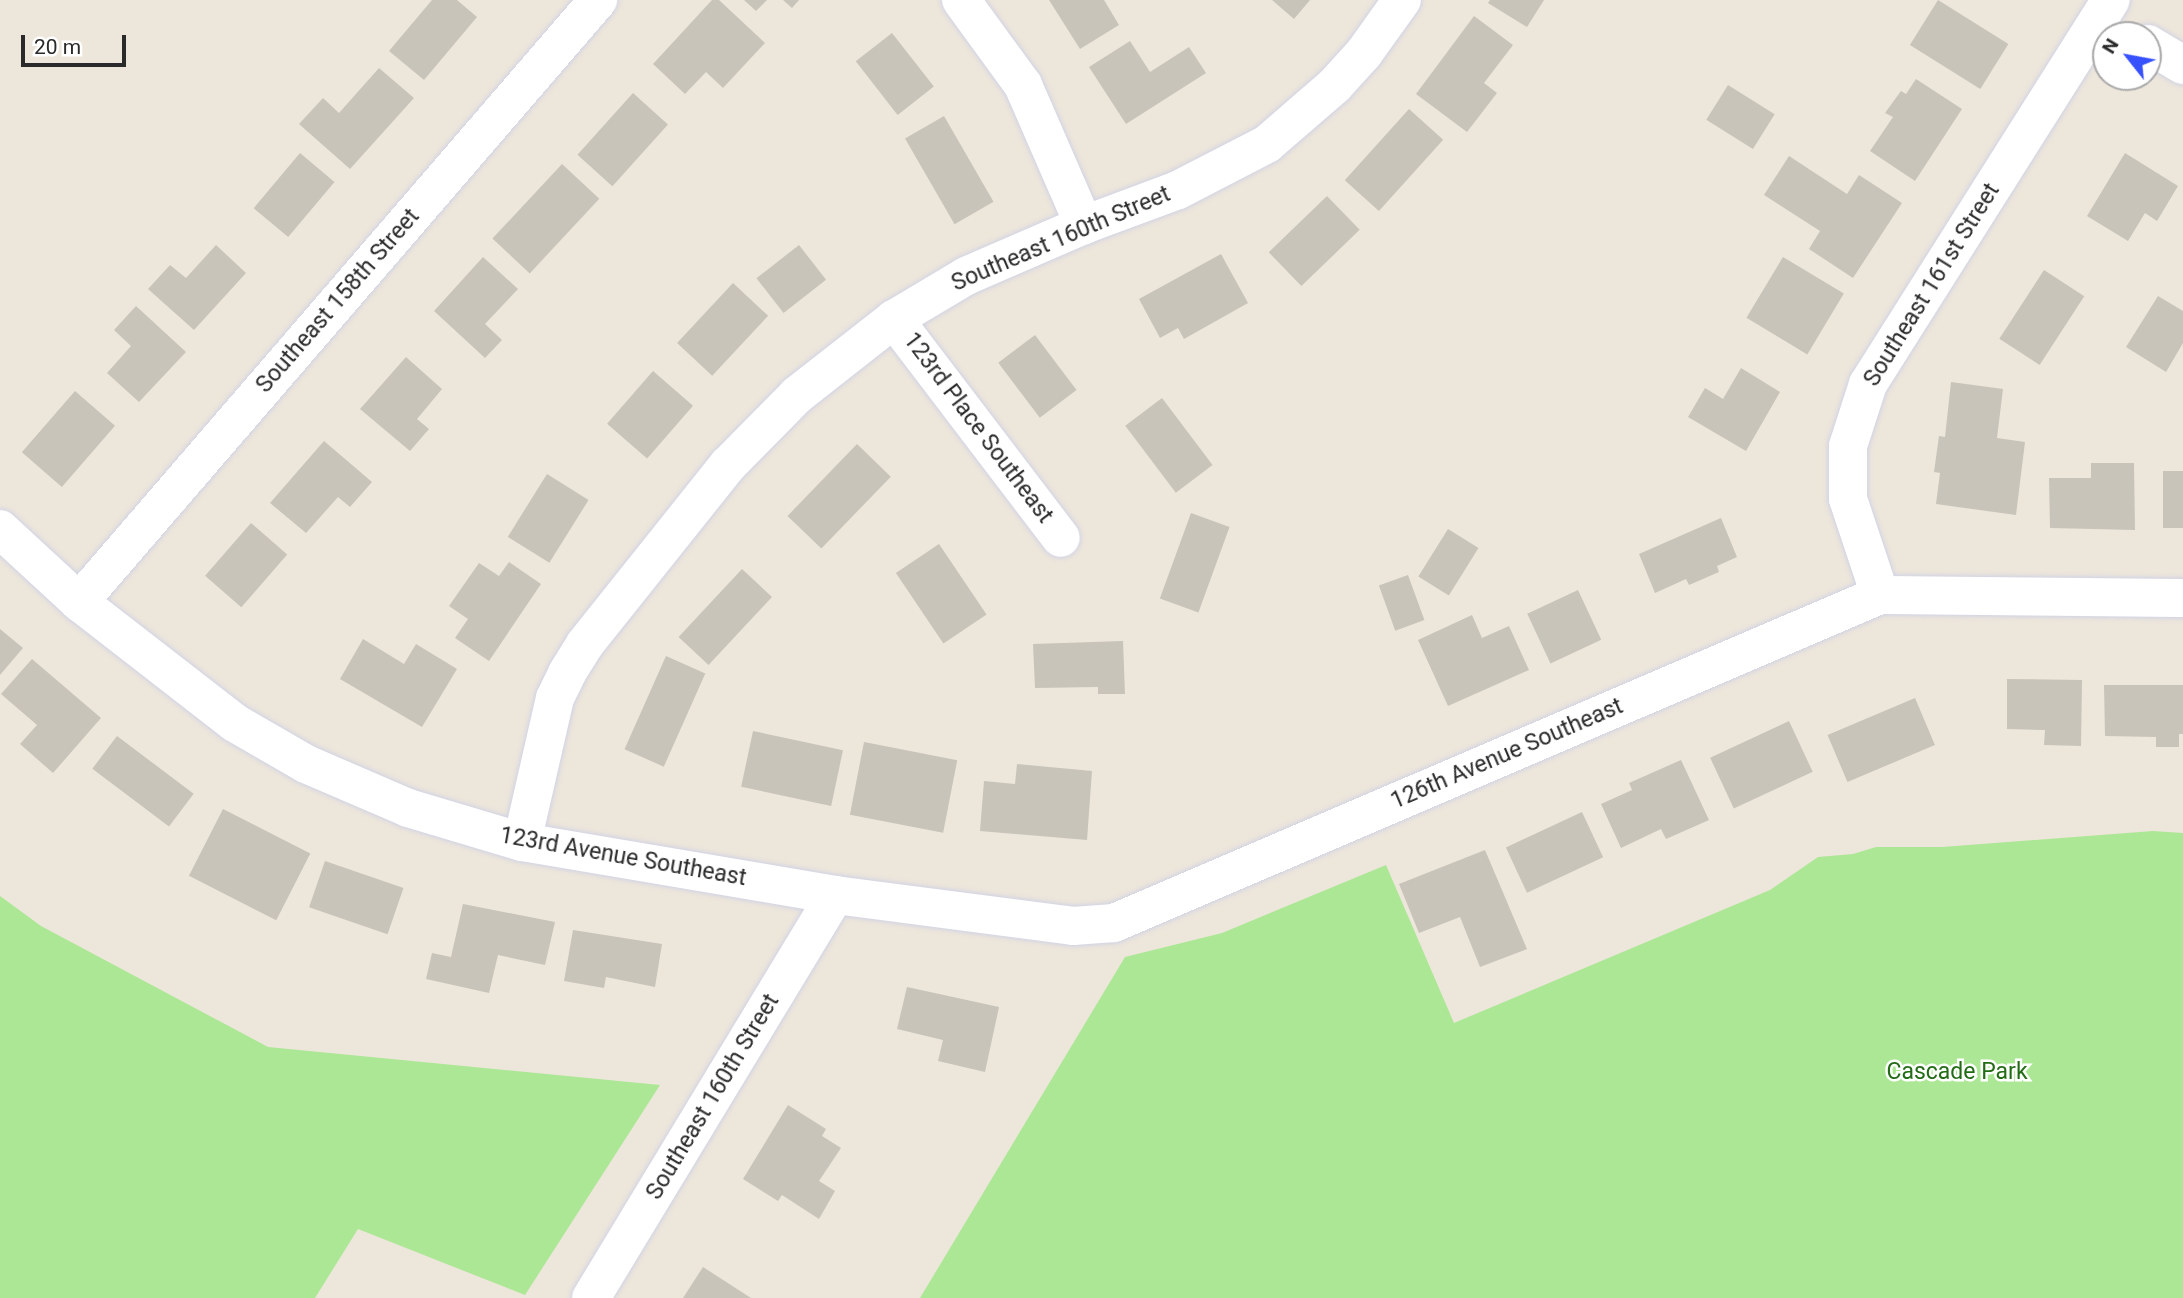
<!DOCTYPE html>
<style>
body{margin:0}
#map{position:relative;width:2183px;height:1298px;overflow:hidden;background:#ede6db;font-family:Roboto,sans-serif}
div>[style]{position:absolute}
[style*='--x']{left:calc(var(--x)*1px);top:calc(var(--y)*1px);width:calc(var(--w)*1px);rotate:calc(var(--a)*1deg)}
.green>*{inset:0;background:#ace795}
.building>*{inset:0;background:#c8c4ba;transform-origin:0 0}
.roads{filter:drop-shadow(0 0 2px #d1d3e4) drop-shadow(0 0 2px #d1d3e4)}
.minor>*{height:38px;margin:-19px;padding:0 19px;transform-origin:19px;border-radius:19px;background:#fff}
span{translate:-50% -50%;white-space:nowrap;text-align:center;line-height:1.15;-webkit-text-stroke:5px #fff;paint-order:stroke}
.street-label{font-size:23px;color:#2a2a2a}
.park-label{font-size:23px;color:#236c16}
.north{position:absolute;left:2092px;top:21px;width:70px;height:70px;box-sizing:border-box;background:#fff;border:2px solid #aaa;border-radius:50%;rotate:301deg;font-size:19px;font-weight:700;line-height:28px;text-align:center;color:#2a2a2a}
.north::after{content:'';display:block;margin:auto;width:24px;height:32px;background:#3751ff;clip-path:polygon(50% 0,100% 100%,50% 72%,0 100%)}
.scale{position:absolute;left:21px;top:35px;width:105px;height:32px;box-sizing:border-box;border:4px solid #2a2a2a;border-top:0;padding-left:9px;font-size:21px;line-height:24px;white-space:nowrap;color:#2a2a2a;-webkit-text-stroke:5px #fff;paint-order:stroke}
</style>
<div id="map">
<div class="green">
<div style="clip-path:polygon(2153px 831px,2183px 833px,2183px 1298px,920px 1298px,1125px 957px,1222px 933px,1386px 865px,1454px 1023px,1770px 890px,1818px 857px,1853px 854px,1876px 847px,1942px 847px)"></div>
<div style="clip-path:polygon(0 896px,41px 926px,268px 1047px,660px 1085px,525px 1295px,358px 1229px,315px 1298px,0 1298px)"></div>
</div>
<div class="building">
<div style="clip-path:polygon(432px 0,457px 0,477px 17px,424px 80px,389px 51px)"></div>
<div style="clip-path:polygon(712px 0,719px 0,765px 43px,723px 88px,706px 72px,685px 94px,653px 64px)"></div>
<div style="clip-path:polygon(744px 0,767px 0,756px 11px)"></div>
<div style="clip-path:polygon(783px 0,799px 0,792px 8px)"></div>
<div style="clip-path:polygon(1049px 0,1104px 0,1119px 25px,1080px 49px)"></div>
<div style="clip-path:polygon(1272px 0,1310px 0,1294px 19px)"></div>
<div style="clip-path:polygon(1490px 0,1544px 0,1527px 27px,1488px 3px)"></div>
<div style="left:1938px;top:0;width:83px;height:53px;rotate:32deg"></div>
<div style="clip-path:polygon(1474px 16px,1513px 45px,1484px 83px,1497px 93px,1467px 132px,1416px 94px)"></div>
<div style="left:892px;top:33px;width:68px;height:46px;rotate:52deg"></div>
<div style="clip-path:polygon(1130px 41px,1150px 72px,1189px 47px,1206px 73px,1126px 124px,1089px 67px)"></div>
<div style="clip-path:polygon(379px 68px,414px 98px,350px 169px,299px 124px,323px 98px,339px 113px)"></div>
<div style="clip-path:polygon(1916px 79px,1962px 109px,1915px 181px,1870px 151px,1893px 117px,1885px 113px,1901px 91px,1906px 94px)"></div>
<div style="left:1728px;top:85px;width:55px;height:41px;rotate:32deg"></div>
<div style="left:633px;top:93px;width:47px;height:83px;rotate:42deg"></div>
<div style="left:1409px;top:109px;width:46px;height:96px;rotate:42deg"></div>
<div style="left:944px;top:116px;width:99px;height:45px;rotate:60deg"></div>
<div style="left:300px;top:153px;width:45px;height:72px;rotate:40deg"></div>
<div style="clip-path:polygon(2125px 153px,2178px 186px,2157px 221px,2145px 213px,2128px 241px,2087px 216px)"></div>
<div style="clip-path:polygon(1789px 156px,1847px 194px,1859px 175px,1902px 203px,1853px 278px,1809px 249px,1820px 231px,1764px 195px)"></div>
<div style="left:562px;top:164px;width:51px;height:102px;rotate:43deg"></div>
<div style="left:1327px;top:196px;width:47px;height:81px;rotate:46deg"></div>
<div style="clip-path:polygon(216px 245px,246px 273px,194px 330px,148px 289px,170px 265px,186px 278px)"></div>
<div style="left:799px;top:245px;width:44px;height:54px;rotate:52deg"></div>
<div style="clip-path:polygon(1221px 254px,1248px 303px,1184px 339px,1178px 328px,1160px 338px,1139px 299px)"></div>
<div style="clip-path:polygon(483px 257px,518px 289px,485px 324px,502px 340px,485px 358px,434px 311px)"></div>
<div style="left:1783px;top:257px;width:71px;height:71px;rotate:31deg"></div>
<div style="left:2044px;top:270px;width:48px;height:82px;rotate:33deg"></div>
<div style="left:733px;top:283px;width:48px;height:82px;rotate:43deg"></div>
<div style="clip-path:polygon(2158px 296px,2183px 311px,2183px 343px,2166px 372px,2126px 347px)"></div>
<div style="clip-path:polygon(136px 306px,186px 352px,139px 402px,107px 373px,131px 346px,114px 330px)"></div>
<div style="left:1035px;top:335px;width:69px;height:46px;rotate:53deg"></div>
<div style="clip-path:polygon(406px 357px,442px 389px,417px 419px,429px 429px,410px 451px,360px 409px)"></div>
<div style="clip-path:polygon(1741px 368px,1780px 392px,1746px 451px,1688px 417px,1705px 388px,1723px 399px)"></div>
<div style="left:653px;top:371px;width:53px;height:70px;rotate:41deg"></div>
<div style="clip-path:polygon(1951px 382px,2003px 389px,1997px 438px,2025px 442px,2016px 515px,1936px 504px,1940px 473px,1934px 472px,1939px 436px,1945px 437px)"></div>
<div style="left:75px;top:391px;width:53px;height:81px;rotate:41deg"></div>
<div style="left:1162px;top:398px;width:84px;height:46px;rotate:53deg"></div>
<div style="clip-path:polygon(324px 441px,372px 482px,350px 507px,338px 497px,306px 533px,270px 503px)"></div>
<div style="left:857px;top:444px;width:47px;height:100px;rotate:44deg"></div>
<div style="clip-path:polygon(2091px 463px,2134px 463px,2135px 530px,2050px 528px,2049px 478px,2091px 478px)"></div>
<div style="left:2163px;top:471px;width:20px;height:57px"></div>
<div style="left:547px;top:474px;width:49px;height:74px;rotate:32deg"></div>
<div style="left:1191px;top:513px;width:41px;height:91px;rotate:20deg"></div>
<div style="clip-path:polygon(1721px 518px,1737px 557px,1717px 566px,1719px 572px,1689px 585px,1686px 579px,1655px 593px,1639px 554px)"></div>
<div style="left:251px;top:523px;width:48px;height:70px;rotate:41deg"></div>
<div style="left:1448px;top:529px;width:36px;height:56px;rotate:32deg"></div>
<div style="left:939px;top:544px;width:85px;height:52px;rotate:56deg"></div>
<div style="clip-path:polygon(509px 562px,541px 584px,489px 661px,455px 638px,468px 619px,449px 606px,479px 563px,499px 576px)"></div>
<div style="left:742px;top:569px;width:41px;height:93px;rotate:43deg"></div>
<div style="left:1408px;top:575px;width:48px;height:31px;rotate:70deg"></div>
<div style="left:1578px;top:590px;width:55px;height:56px;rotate:65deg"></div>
<div style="clip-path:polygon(1472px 615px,1482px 638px,1509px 626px,1529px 670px,1448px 706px,1418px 640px)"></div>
<div style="clip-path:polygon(0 629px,23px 648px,0 675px)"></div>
<div style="clip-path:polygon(363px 639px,404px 664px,416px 644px,457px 669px,422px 727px,340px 679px)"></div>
<div style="clip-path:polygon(1123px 641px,1125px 694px,1098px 694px,1098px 687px,1035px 688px,1033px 644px)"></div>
<div style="left:666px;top:656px;width:43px;height:102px;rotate:24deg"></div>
<div style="clip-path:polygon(32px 659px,101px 718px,53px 773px,20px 744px,37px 725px,1px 694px)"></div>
<div style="clip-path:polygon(2007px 679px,2082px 680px,2081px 746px,2044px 745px,2045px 730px,2007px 729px)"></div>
<div style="clip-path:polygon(2104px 685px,2183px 685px,2183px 734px,2179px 734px,2179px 747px,2156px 747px,2156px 737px,2105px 736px)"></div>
<div style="left:1915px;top:698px;width:51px;height:95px;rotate:67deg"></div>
<div style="left:1789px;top:721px;width:56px;height:87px;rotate:65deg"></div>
<div style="left:753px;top:731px;width:92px;height:57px;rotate:12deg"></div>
<div style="left:117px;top:736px;width:96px;height:41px;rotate:37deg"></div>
<div style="left:864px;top:742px;width:95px;height:74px;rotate:11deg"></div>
<div style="clip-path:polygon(1681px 760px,1709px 820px,1666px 839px,1661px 829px,1621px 848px,1601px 804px,1632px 790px,1629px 783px)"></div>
<div style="clip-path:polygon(1017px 764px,1092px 771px,1087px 840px,980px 831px,984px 781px,1015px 784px)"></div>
<div style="left:223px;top:809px;width:98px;height:75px;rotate:27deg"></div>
<div style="left:1582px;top:812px;width:50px;height:84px;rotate:65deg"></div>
<div style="clip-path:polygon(1485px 850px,1527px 949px,1480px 967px,1460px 917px,1419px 933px,1399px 884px)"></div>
<div style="left:325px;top:861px;width:83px;height:49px;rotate:19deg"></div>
<div style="clip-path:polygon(463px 904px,555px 922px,545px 965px,498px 955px,489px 993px,426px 979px,432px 953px,451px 957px)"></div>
<div style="clip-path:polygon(573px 930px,662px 944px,655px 987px,606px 977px,604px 988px,564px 981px)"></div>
<div style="clip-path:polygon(907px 987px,999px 1007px,985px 1072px,938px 1061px,943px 1040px,897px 1029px)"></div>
<div style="clip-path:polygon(788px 1105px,826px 1129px,822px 1136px,841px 1148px,819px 1181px,835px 1191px,819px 1219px,782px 1195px,778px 1201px,743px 1179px)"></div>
<div style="clip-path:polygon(703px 1267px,751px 1298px,683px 1298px)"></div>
</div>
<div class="roads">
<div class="minor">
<div style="--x:961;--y:0;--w:105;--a:53.9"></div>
<div style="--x:1023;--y:85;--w:153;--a:66.5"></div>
<div style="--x:2148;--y:44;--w:41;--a:31"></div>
<div style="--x:894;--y:319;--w:275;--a:52.7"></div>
<div style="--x:0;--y:529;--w:108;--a:42.7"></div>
<div style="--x:79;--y:602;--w:197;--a:37.8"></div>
<div style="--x:235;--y:723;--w:82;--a:30"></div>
<div style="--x:306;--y:764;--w:111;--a:23.3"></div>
<div style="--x:408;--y:808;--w:119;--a:16.6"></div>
<div style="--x:522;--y:842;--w:317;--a:9.6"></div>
<div style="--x:835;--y:895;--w:240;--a:7.4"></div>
<div style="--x:1073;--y:926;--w:41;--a:-4.2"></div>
<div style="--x:1114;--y:923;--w:833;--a:-23.18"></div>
<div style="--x:1880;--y:595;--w:303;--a:0.6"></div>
<div style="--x:1880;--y:595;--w:101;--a:-108.4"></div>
<div style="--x:1848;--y:499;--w:53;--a:-90"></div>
<div style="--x:1848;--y:446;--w:65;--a:-72.1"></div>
<div style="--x:1868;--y:384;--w:454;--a:-57.7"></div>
<div style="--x:79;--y:602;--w:795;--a:-49.23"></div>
<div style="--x:522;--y:842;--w:148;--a:-77.1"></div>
<div style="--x:555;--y:698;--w:28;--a:-64"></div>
<div style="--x:567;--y:673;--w:34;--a:-58"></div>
<div style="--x:585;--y:644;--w:229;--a:-51.4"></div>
<div style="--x:728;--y:465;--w:98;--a:-45.4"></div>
<div style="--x:797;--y:395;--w:123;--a:-38.1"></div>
<div style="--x:894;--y:319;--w:84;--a:-30.8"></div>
<div style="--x:966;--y:276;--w:129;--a:-23.4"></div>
<div style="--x:1084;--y:225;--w:100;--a:-20.4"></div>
<div style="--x:1178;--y:190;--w:100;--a:-27.3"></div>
<div style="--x:1267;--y:144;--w:90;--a:-40.9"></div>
<div style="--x:1335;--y:85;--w:43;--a:-47.8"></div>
<div style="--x:1364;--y:53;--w:65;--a:-54.4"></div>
<div style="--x:591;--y:1298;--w:471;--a:-58.8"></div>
</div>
</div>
<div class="street-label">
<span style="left:1061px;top:239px;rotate:-23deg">Southeast 160th Street</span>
<span style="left:1932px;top:285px;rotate:-58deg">Southeast 161st Street</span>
<span style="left:338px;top:301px;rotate:-49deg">Southeast 158th Street</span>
<span style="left:978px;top:428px;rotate:53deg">123rd Place Southeast</span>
<span style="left:1507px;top:754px;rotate:-23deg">126th Avenue Southeast</span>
<span style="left:623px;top:857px;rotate:10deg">123rd Avenue Southeast</span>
<span style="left:713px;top:1097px;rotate:-59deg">Southeast 160th Street</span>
</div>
<div class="park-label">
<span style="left:1957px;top:1072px">Cascade Park</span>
</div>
<div class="north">N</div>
<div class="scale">20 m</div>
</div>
